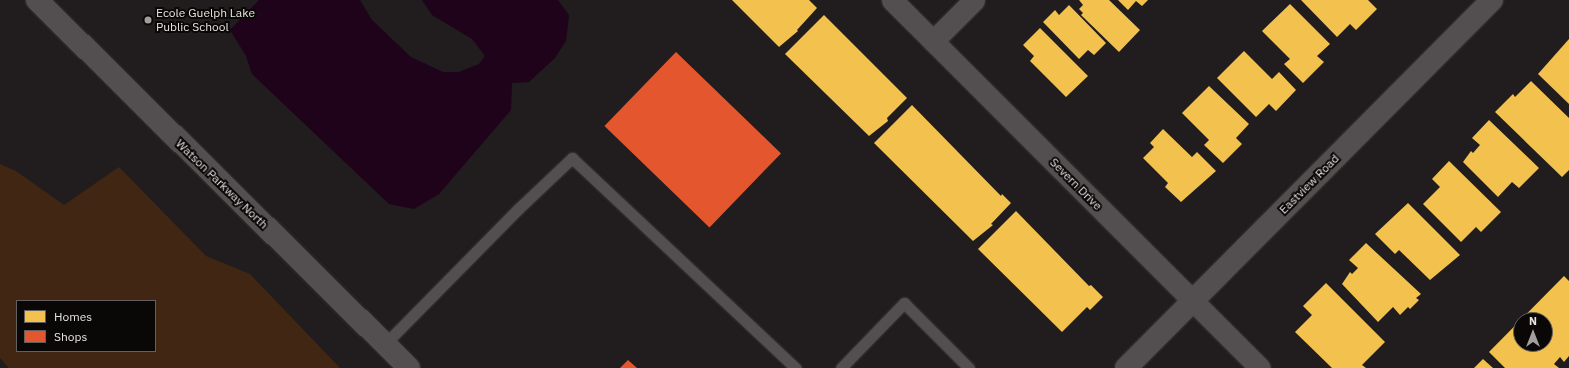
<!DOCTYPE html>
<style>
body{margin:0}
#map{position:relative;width:1569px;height:368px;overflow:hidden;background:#211c1d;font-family:"IBM Plex Sans",sans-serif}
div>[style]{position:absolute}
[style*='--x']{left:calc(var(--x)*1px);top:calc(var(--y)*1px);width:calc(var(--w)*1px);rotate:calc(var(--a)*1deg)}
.green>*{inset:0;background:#412713}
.water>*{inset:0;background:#1e031a}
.homes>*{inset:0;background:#f2c14e}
.shops>*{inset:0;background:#e4572e;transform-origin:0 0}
.roads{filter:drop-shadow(0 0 1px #3a3737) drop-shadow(0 0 1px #3a3737)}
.service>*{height:11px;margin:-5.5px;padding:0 5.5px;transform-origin:5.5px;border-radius:5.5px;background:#534f50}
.minor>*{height:21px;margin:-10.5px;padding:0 10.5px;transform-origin:10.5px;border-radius:10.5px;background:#534f50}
.tertiary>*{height:22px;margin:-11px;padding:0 11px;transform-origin:11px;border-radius:11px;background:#534f50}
.secondary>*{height:22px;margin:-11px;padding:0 11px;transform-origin:11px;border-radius:11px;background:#534f50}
.dots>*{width:11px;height:11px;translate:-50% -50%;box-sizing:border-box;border:2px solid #0a0707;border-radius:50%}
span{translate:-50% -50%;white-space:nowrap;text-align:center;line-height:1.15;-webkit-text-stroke:4px #0a0707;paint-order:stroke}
.poi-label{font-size:12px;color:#e9e4e4}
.left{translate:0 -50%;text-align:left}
.street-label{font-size:12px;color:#e9e4e4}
.legend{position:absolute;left:16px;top:300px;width:140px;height:52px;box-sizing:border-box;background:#0a0707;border:1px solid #635f5f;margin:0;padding:5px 7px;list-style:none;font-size:12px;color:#e9e4e4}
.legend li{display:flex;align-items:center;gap:8px;height:20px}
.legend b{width:20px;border:1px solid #635f5f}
.north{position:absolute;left:1513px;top:312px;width:40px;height:40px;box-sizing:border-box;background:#0a0707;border:1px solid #635f5f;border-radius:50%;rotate:0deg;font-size:11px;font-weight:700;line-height:16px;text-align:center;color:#e9e4e4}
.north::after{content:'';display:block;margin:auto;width:14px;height:18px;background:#a39e9e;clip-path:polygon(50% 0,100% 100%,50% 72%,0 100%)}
</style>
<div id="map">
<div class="green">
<div style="clip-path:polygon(evenodd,0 164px,16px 171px,64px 205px,119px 167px,206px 256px,250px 274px,340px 368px,9px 368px,0 358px,0 164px,17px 301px,155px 301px,155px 351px,17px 351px,17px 301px)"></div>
</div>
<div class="water">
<div style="clip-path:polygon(259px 0,360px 0,372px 20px,411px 57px,443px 72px,459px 72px,479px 64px,485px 56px,472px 39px,432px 15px,422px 0,558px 0,569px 15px,566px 41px,555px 58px,529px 82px,512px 83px,511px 110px,439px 194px,414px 209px,389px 204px,252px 74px,246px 56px,230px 30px)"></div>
</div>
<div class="homes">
<div style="clip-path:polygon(732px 0,809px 0,817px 8px,797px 30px,798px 31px,779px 47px)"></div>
<div style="clip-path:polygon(1079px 0,1109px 0,1140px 30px,1119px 52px,1081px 15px,1083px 13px,1079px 9px,1083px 5px)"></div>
<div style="clip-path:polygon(1118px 0,1148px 0,1142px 6px,1136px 1px,1128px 10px)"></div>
<div style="clip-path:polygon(1301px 0,1368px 0,1377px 9px,1356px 30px,1350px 24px,1337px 37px)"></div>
<div style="clip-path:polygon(1290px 4px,1330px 44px,1317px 56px,1324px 62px,1303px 83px,1284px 64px,1290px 59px,1262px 31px)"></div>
<div style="clip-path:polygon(1069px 5px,1106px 43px,1094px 55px,1088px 50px,1079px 59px,1043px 22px,1055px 10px,1059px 15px)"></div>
<div style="clip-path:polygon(824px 15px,907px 98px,887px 118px,888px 121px,869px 136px,785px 54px)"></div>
<div style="clip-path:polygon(1040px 28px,1088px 76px,1066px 97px,1030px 61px,1034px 56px,1023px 45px)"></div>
<div style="clip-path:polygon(1569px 39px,1569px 104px,1538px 74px)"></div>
<div style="clip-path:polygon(1244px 51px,1272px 79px,1279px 72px,1296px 90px,1276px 111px,1269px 104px,1256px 117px,1217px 78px)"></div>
<div style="clip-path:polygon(1531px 81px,1569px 118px,1569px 170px,1562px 177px,1495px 112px,1513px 94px,1515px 97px)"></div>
<div style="clip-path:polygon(1209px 86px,1249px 124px,1236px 138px,1242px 144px,1223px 163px,1204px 145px,1209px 140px,1182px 113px)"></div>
<div style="clip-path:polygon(912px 105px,1001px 196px,1002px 194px,1011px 203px,991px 224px,993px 225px,973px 241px,874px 143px)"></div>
<div style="clip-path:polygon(1489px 120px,1539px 168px,1519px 188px,1512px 182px,1498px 197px,1463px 162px,1471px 151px,1473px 153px,1480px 145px,1472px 138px)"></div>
<div style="clip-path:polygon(1163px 129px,1192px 157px,1197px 152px,1216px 171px,1181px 202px,1165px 187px,1168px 183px,1143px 158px,1154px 147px,1150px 143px)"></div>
<div style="clip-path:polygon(1449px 161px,1501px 212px,1481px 232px,1476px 227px,1461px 242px,1423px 204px,1440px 187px,1432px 179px)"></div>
<div style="clip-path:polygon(1408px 203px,1460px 255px,1430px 280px,1399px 250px,1395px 254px,1375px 234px)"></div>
<div style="clip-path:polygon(1016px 211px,1089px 286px,1091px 285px,1103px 297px,1090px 310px,1087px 307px,1062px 332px,978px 249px)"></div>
<div style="clip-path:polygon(1366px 243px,1421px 294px,1416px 298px,1419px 300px,1410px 309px,1408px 307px,1400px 315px,1393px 307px,1378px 322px,1342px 284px,1350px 272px,1352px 274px,1358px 268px,1349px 260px)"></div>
<div style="clip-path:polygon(evenodd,1564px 276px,1569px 281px,1569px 356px,1564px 362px,1560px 357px,1554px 364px,1559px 368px,1505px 368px,1489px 352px,1564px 276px,1521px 320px,1545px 320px,1545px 344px,1521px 344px,1521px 320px)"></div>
<div style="clip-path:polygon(1326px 283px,1385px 342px,1362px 365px,1366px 368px,1332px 368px,1295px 332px,1312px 315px,1303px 306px)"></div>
<div style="clip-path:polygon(1483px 359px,1493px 368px,1474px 368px)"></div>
</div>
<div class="shops">
<div style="left:676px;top:52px;width:146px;height:103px;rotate:44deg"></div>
<div style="clip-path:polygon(628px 360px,637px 368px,620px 368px)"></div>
</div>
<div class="roads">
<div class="service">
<div style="--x:385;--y:344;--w:188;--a:-45.4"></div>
<div style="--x:517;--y:210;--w:76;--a:-43.4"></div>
<div style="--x:572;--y:158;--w:307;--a:43.2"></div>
<div style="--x:841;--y:368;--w:91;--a:-45.9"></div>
<div style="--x:904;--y:303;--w:92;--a:45"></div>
</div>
<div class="minor">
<div style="--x:892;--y:0;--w:520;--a:45"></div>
<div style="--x:933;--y:41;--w:58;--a:-45"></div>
</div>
<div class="tertiary">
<div style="--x:1126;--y:368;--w:519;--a:-45.16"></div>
</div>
<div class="secondary">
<div style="--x:37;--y:0;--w:523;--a:44.69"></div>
</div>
</div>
<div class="dots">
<div style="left:148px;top:20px;background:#a39e9e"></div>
</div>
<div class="poi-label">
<span class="left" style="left:156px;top:20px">Ecole Guelph Lake<br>Public School</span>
</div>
<div class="street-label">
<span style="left:222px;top:184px;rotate:44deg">Watson Parkway North</span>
<span style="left:1076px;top:184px;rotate:45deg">Severn Drive</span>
<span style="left:1309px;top:184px;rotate:-45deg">Eastview Road</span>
</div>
<ul class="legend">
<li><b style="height:11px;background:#f2c14e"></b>Homes</li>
<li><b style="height:11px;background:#e4572e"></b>Shops</li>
</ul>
<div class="north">N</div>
</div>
